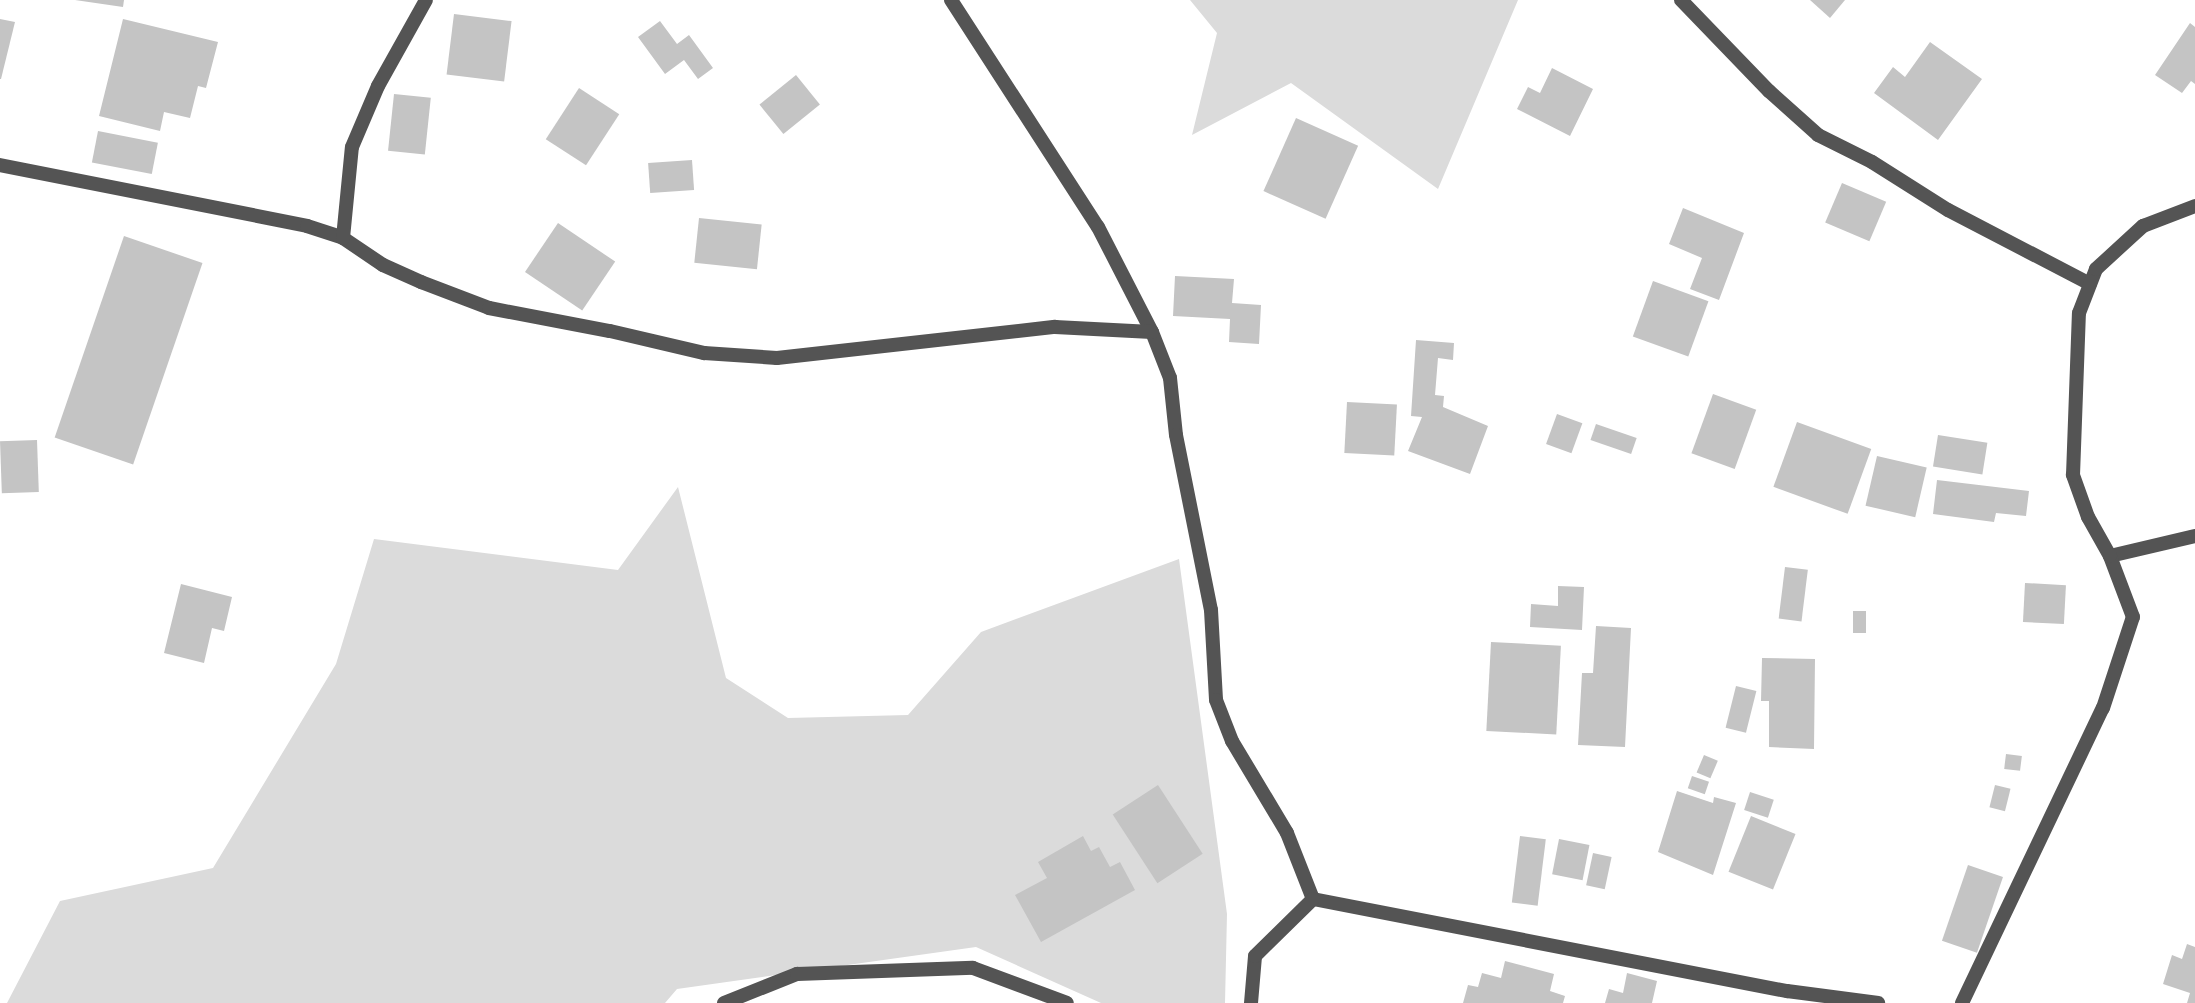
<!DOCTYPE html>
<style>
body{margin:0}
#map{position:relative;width:2195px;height:1003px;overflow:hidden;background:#fff;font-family:Inter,sans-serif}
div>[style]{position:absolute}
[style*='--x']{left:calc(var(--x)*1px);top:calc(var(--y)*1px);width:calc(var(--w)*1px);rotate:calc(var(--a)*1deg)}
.green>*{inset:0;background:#dbdbdb}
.building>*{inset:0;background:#c4c4c4;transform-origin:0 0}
.lane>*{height:14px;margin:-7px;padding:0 7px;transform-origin:7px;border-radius:7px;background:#545454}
.street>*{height:14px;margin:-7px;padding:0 7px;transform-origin:7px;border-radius:7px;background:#545454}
span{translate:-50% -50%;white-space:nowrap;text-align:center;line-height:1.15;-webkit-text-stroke:5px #fff;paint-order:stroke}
</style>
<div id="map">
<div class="green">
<div style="clip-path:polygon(1190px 0,1518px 0,1438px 189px,1291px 83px,1192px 135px,1217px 33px)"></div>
<div style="clip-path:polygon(678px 487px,726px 678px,788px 718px,908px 715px,981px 632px,1179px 559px,1227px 914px,1225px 1003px,1101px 1003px,976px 947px,677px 989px,665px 1003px,7px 1003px,60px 901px,213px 868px,336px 664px,374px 539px,618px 570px)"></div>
</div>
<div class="building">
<div style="clip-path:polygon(75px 0,124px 0,123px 7px)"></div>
<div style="clip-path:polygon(1810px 0,1845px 0,1830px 18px)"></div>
<div style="left:454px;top:14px;width:58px;height:61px;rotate:7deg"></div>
<div style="clip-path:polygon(0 19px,15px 22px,1px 79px,0 79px)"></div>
<div style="clip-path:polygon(123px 19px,218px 42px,206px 88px,198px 86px,190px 118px,164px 112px,160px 131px,99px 116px)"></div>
<div style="clip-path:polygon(660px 21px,677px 44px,689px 35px,713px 68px,698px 79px,684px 60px,665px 74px,638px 37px)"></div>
<div style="clip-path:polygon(2190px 23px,2195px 27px,2195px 84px,2191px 81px,2182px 93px,2155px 75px)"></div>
<div style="clip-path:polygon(1930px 42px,1982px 79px,1938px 140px,1874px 93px,1893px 67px,1905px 77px)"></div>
<div style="clip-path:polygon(1552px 68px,1593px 89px,1570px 136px,1517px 109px,1528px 87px,1540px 93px)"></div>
<div style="left:796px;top:75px;width:38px;height:47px;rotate:51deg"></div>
<div style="left:579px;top:88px;width:48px;height:61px;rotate:33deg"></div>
<div style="left:394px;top:94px;width:37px;height:57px;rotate:6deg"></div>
<div style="left:1296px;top:118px;width:68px;height:80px;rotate:24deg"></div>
<div style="left:98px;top:131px;width:61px;height:32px;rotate:11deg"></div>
<div style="left:692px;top:160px;width:30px;height:44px;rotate:86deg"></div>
<div style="left:1842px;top:183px;width:48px;height:43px;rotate:23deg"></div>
<div style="clip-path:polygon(1683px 208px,1744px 233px,1719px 300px,1690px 289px,1702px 258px,1669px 244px)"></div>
<div style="left:699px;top:218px;width:63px;height:45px;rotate:6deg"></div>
<div style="left:558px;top:223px;width:69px;height:59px;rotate:34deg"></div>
<div style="left:124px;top:236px;width:83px;height:213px;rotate:19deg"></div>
<div style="clip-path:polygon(1175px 276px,1234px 279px,1232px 303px,1261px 305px,1259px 344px,1229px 342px,1230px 319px,1173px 316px)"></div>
<div style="left:1653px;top:281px;width:59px;height:59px;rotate:20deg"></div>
<div style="clip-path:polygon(1416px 340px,1454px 343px,1453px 360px,1438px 358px,1435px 395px,1444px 396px,1443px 407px,1488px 426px,1470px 474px,1408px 451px,1422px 417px,1411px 416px)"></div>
<div style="left:1713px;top:394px;width:46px;height:63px;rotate:20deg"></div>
<div style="left:1347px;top:402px;width:50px;height:51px;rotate:3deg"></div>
<div style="left:1557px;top:414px;width:27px;height:32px;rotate:20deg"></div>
<div style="left:1797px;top:422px;width:79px;height:69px;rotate:20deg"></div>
<div style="left:1596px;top:424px;width:43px;height:17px;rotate:19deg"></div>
<div style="left:1938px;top:435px;width:50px;height:32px;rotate:9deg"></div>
<div style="left:37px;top:440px;width:52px;height:37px;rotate:88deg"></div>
<div style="left:1877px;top:456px;width:51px;height:51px;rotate:13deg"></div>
<div style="clip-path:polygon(1937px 480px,2029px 491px,2026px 516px,1996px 513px,1994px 522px,1933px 514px)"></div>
<div style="left:1785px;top:567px;width:23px;height:52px;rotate:7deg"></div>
<div style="left:2025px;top:583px;width:41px;height:39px;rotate:3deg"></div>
<div style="clip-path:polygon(181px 584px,232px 597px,224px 631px,212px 628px,204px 663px,164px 653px)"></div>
<div style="clip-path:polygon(1558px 586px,1584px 587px,1582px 630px,1530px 627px,1531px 604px,1558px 606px)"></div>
<div style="left:1853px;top:611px;width:13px;height:22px"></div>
<div style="clip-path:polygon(1596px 626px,1631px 628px,1625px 747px,1578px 745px,1582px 673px,1593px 673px)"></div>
<div style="left:1491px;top:642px;width:70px;height:89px;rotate:3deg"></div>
<div style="clip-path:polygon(1762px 658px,1815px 659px,1814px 749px,1769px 747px,1769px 701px,1761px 701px)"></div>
<div style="left:1736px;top:686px;width:21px;height:43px;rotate:14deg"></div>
<div style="left:2006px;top:754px;width:16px;height:15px;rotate:7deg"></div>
<div style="left:1704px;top:755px;width:15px;height:19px;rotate:23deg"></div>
<div style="left:1692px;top:776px;width:18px;height:13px;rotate:19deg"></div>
<div style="left:1158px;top:785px;width:82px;height:54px;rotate:57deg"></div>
<div style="left:1995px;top:785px;width:16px;height:23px;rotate:14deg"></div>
<div style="clip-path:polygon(1677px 791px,1713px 803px,1714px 797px,1736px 803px,1713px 875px,1658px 852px)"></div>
<div style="left:1750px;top:792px;width:25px;height:19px;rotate:18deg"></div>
<div style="left:1751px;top:816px;width:48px;height:60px;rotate:22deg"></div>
<div style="clip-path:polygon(1083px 836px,1091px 851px,1099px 847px,1110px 867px,1120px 862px,1135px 890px,1041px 942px,1015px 895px,1047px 878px,1038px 862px)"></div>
<div style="left:1520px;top:836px;width:26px;height:67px;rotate:7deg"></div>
<div style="left:1559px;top:839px;width:31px;height:36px;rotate:11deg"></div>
<div style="left:1593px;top:853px;width:19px;height:33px;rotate:12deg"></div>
<div style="left:1968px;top:865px;width:37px;height:80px;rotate:19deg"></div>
<div style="clip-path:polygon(2187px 944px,2195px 947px,2195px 1003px,2187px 1003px,2190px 993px,2163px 984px,2172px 955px,2182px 959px)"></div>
<div style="clip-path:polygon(1505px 961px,1554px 974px,1550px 991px,1565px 996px,1563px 1003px,1463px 1003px,1468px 985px,1478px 987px,1482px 973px,1501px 978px)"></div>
<div style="clip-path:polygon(1627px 973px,1657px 981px,1652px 1003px,1605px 1003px,1609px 989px,1623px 993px)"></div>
</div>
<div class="lane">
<div style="--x:724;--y:1003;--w:79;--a:-21.7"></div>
<div style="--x:797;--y:974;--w:176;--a:-2"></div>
<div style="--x:973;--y:968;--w:100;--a:20.4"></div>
</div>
<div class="street">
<div style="--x:951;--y:0;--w:270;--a:57.1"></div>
<div style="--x:1098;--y:227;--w:118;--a:62.8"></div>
<div style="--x:1152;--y:332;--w:49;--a:68.6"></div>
<div style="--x:1170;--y:378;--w:57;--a:84"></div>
<div style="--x:1176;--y:435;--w:178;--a:78.7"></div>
<div style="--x:1211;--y:610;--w:90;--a:86.8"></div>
<div style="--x:1216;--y:700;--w:44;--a:68.7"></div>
<div style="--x:1232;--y:741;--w:107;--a:59.1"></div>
<div style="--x:1287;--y:833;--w:71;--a:68.5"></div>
<div style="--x:1681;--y:0;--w:127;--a:46"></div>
<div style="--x:1769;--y:91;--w:66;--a:41.9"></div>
<div style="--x:1818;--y:135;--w:60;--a:26.6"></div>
<div style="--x:1872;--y:162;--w:90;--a:32.3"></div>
<div style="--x:1948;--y:210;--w:160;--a:27.5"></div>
<div style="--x:0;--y:165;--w:313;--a:11.2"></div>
<div style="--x:307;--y:226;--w:38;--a:18"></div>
<div style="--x:343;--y:238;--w:48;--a:34"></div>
<div style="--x:383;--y:265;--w:42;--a:24.1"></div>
<div style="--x:421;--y:282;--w:73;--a:20.9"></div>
<div style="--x:489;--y:308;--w:123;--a:10.8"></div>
<div style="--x:610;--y:331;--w:97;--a:13.2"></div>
<div style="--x:704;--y:353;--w:73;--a:3.9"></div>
<div style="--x:777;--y:358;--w:280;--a:-6.4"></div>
<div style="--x:1055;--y:327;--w:97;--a:3"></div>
<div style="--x:343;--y:238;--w:91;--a:-84.4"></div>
<div style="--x:352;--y:147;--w:66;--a:-66.9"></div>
<div style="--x:378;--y:86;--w:98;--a:-60.8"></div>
<div style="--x:2110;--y:556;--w:87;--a:-13.2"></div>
<div style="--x:1313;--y:899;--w:483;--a:11"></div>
<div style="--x:1787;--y:991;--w:92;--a:7.5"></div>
<div style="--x:1251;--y:1003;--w:47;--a:-85.1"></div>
<div style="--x:1255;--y:956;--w:81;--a:-44.5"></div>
<div style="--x:1962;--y:1003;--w:327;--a:-64.5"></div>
<div style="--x:2103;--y:708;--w:96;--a:-71.8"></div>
<div style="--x:2133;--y:617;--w:65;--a:-110.7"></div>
<div style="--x:2110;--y:556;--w:45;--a:-119.4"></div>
<div style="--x:2088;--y:517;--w:45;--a:-109.7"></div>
<div style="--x:2073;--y:475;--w:162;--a:-87.9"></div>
<div style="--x:2079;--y:313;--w:47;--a:-68.9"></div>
<div style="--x:2096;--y:269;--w:64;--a:-42.5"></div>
<div style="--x:2143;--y:226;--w:56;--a:-21"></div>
</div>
</div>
